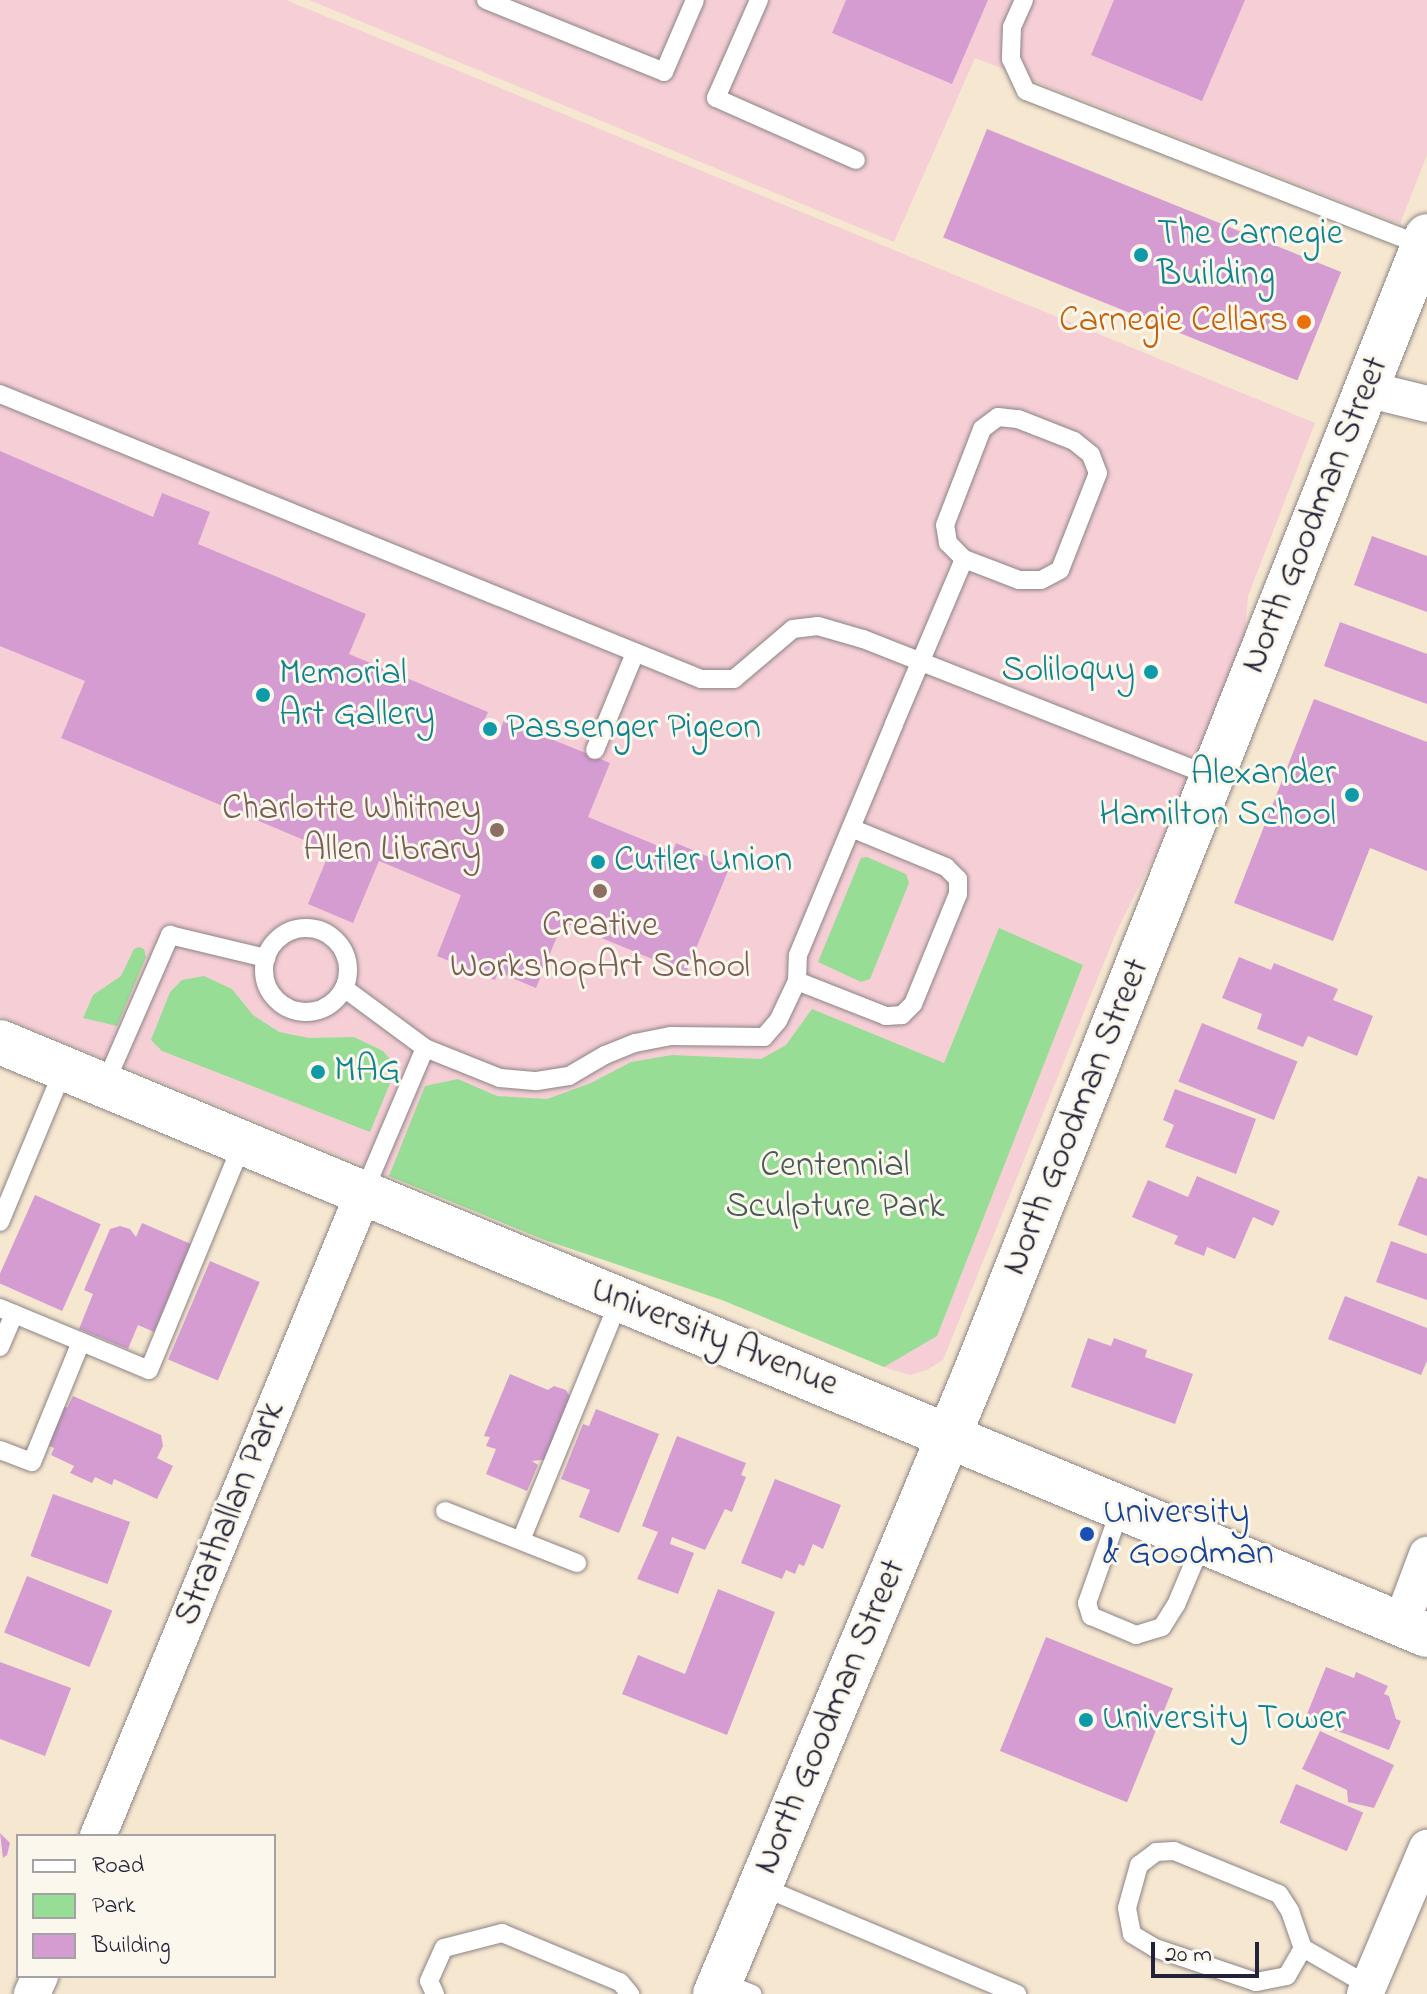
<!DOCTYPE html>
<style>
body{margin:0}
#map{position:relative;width:1427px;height:1994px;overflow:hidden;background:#f6e7d0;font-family:"Indie Flower",sans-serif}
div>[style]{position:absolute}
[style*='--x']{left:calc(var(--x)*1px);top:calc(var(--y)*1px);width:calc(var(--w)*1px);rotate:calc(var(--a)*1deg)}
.built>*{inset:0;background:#f6cfd6}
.green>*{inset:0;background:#98dd95}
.building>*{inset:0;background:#d59cd2;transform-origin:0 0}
.roads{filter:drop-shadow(0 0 2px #8c8486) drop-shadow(0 0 2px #8c8486)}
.lane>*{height:18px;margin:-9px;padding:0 9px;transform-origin:9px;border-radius:9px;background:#fff}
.lane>.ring{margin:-9px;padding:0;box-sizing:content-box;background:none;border:18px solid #fff;border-radius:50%}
.street>*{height:36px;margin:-18px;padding:0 18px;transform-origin:18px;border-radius:18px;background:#fff}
.secondary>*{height:44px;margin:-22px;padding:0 22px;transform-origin:22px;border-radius:22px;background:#fff}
.dots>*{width:22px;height:22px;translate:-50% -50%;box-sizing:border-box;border:4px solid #fbf7ec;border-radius:50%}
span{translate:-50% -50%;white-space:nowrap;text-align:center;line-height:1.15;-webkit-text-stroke:6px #fbf7ec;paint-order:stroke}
.culture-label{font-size:36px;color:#0d838f}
.left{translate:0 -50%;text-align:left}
.right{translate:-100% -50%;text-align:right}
.food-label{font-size:36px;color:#c56008}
.street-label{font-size:36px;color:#22223b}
.education-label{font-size:36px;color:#785e54}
.park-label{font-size:36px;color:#455a56}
.transit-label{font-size:36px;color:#164399}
.legend{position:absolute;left:16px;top:1834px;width:260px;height:144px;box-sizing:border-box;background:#fbf7ec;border:2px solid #a4a2a5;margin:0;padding:10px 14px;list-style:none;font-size:24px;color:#22223b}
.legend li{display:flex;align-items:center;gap:16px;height:40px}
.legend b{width:40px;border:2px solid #a4a2a5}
.scale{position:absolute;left:1151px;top:1942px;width:108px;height:36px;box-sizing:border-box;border:4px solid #22223b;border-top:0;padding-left:10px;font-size:24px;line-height:28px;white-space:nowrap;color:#22223b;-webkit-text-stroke:6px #fbf7ec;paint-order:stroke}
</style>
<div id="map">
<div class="built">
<div style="clip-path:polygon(0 0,286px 0,1315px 423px,1248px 596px,1245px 633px,1177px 810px,1116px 933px,943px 1360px,927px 1370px,910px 1375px,889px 1369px,722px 1300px,542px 1239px,0 1016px)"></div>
<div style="clip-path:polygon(309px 0,1427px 0,1427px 155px,1400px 224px,975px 58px,894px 242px)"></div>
</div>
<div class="green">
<div style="clip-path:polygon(867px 857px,906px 874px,909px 883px,870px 979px,861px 982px,818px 962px,861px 858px)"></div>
<div style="clip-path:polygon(999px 928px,1083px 965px,937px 1336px,884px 1367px,722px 1300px,542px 1239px,389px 1176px,425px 1086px,458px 1079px,497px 1096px,547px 1099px,591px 1083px,631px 1062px,672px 1055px,761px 1059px,786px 1045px,812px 1009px,944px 1063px)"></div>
<div style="clip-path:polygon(139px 947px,144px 949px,146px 957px,117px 1026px,83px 1018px,93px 995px,121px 976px,134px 949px)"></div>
<div style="clip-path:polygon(204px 976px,232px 989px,253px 1015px,279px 1032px,309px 1038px,354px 1037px,383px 1051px,390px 1059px,391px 1081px,370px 1132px,162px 1051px,151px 1040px,170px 992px,182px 980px)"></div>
</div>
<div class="building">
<div style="clip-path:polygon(846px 0,988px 0,952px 84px,832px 33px)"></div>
<div style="clip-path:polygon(1114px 0,1245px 0,1202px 101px,1091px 55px)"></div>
<div style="left:987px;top:129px;width:382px;height:117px;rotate:22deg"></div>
<div style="clip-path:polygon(0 451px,153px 517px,162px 493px,210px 512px,198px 544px,366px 614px,349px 654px,488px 712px,480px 732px,497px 738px,504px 720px,610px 763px,588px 817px,673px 852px,676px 843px,730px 866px,686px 973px,563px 922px,536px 988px,498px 972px,495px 980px,437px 956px,461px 895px,379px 861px,353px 923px,308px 904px,330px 851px,61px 738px,85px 681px,0 646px)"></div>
<div style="clip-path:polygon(1372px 536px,1427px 556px,1427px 612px,1354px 585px)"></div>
<div style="clip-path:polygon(1340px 622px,1427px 654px,1427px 704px,1324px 666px)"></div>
<div style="clip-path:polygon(1314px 699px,1427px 742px,1427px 871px,1370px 848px,1333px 941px,1234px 903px)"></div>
<div style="clip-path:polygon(1239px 957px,1271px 970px,1274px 963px,1338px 989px,1333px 1000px,1373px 1016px,1357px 1056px,1308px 1036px,1303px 1047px,1257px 1029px,1262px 1014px,1222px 998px)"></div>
<div style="left:1202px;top:1023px;width:103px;height:63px;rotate:22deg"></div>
<div style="clip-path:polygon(1175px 1089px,1256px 1119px,1236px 1174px,1165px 1147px,1174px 1125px,1163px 1120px)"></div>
<div style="clip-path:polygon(1197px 1176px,1280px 1211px,1273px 1226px,1253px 1217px,1235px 1259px,1207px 1247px,1204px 1256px,1174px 1244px,1178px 1236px,1132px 1217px,1148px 1180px,1188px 1197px)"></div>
<div style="clip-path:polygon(1418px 1176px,1427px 1179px,1427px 1236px,1398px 1225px)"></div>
<div style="left:35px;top:1195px;width:72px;height:95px;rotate:24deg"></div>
<div style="clip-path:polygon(142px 1223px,191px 1244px,154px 1332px,138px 1325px,128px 1349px,79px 1329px,93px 1294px,84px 1290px,110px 1229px,120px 1226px,130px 1229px,136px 1237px)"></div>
<div style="clip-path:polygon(1391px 1241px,1427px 1254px,1427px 1300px,1376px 1282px)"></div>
<div style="left:210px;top:1261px;width:54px;height:107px;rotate:23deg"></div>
<div style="clip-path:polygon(1345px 1296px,1427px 1328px,1427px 1361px,1421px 1375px,1328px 1339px)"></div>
<div style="clip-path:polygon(1088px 1338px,1111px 1346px,1114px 1338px,1147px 1350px,1145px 1357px,1193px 1374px,1175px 1424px,1071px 1387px)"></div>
<div style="clip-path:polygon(510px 1374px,548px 1390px,554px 1386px,566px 1390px,571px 1399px,549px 1459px,532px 1461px,538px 1465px,527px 1491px,486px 1474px,496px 1449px,486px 1446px,490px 1437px,484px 1436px)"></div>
<div style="clip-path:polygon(73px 1396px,161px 1435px,163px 1446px,157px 1458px,173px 1466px,157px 1499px,114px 1479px,112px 1485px,95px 1477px,92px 1483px,70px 1473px,74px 1466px,51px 1455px,54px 1448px,42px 1442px,59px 1404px,67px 1408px)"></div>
<div style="clip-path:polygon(596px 1409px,659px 1434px,619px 1533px,579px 1517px,590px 1490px,561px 1479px,583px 1424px,589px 1426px)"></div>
<div style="clip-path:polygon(677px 1436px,746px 1463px,741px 1475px,746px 1477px,732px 1512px,725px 1509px,705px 1550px,672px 1537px,670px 1544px,694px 1553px,678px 1594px,637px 1579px,658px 1532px,642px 1526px)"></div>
<div style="clip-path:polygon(775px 1479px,841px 1505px,823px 1549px,813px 1544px,804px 1566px,799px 1564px,795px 1574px,786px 1570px,782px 1579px,741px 1563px)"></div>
<div style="left:53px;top:1494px;width:82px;height:66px;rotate:20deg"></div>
<div style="left:27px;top:1576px;width:92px;height:61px;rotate:22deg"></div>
<div style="clip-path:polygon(718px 1589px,775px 1612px,727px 1735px,622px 1694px,638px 1655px,685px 1674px)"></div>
<div style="left:1046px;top:1637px;width:137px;height:123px;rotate:22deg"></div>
<div style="clip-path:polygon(0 1662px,71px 1688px,45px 1756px,0 1739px)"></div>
<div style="clip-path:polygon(1326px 1667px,1354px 1678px,1356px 1672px,1388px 1686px,1384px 1694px,1389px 1696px,1396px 1719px,1401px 1721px,1389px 1750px,1305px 1719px)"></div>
<div style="clip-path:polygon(1320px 1731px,1394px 1765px,1374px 1808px,1348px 1802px,1347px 1790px,1302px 1769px)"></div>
<div style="left:1296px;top:1784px;width:73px;height:42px;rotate:23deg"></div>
<div style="clip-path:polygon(0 1833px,10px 1843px,7px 1855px,3px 1858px)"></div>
</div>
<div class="roads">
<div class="lane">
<div style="--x:486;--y:0;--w:192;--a:22"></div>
<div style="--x:664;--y:72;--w:78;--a:-66.7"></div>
<div style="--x:759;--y:0;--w:107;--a:113.7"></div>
<div style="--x:716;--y:98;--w:153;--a:23.9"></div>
<div style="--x:1024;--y:0;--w:30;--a:114"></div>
<div style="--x:1012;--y:27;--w:32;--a:92"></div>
<div style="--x:1011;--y:59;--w:35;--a:65"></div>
<div style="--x:1026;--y:91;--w:426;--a:21.3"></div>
<div style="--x:0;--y:394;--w:757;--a:22.12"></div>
<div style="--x:701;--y:679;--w:33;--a:0"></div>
<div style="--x:734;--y:679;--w:77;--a:-40.3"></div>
<div style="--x:793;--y:629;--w:25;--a:-7"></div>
<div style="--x:818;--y:626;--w:47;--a:16.1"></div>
<div style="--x:863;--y:639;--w:376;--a:21.5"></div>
<div style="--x:998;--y:417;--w:20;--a:6"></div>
<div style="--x:1018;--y:419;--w:60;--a:21.4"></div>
<div style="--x:1074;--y:441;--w:22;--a:39"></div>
<div style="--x:1091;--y:455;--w:19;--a:69"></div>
<div style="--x:1098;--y:473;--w:104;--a:111.4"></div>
<div style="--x:1060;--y:570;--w:21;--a:152"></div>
<div style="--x:1041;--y:580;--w:22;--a:180"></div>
<div style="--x:1019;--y:580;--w:59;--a:-159.1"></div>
<div style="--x:964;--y:559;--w:23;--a:-135"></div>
<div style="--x:948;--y:543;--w:18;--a:-99"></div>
<div style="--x:945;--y:525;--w:103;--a:-68.9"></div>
<div style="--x:982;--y:429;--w:20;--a:-37"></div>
<div style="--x:595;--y:750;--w:105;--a:-67.6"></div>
<div style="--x:851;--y:828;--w:103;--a:22.3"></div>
<div style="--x:946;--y:867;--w:17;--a:45"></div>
<div style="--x:958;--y:879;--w:15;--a:90"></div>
<div style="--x:958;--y:894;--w:119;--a:112.2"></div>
<div style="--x:913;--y:1004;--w:16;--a:135"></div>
<div style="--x:902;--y:1015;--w:16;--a:176"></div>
<div style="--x:886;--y:1016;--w:96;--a:-158.5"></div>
<div style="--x:797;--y:981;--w:26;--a:-88"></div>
<div style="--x:798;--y:955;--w:250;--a:-67.4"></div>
<div style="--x:894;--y:724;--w:179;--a:-67"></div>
<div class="ring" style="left:264px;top:928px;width:66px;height:66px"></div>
<div style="--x:344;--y:988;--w:101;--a:36.5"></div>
<div style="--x:425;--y:1048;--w:156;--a:113"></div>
<div style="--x:425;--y:1048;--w:81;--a:21.8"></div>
<div style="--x:500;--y:1078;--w:37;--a:5"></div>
<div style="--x:537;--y:1081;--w:32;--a:-9"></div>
<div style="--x:569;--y:1076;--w:42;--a:-30.3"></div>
<div style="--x:605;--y:1055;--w:32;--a:-22"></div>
<div style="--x:635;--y:1043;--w:37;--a:-11"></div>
<div style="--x:671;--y:1036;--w:93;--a:0.6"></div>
<div style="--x:764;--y:1037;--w:21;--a:-49"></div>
<div style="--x:778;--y:1021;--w:44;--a:-64.6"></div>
<div style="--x:105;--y:1084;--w:163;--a:-66.4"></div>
<div style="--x:170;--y:935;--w:99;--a:13.5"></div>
<div style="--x:0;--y:1222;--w:167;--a:-67.4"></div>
<div style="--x:0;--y:1308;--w:161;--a:22.6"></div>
<div style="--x:149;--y:1370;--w:247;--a:-67.6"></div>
<div style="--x:0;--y:1347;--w:36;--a:-67"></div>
<div style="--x:0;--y:1450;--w:34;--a:21"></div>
<div style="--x:32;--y:1462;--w:130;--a:-67.8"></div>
<div style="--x:1121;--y:1507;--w:102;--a:109.5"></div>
<div style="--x:1087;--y:1603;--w:14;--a:73"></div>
<div style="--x:1091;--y:1616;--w:49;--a:22.9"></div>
<div style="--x:1136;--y:1635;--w:27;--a:-17"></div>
<div style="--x:1162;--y:1627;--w:26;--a:-58"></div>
<div style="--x:1176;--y:1605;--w:69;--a:-67.1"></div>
<div style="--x:445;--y:1511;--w:142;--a:21.5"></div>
<div style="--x:521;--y:1540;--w:261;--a:-67.7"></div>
<div style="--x:760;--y:1886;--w:279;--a:22.8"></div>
<div style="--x:1303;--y:1948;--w:32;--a:120"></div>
<div style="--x:1287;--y:1976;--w:32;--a:169"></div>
<div style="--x:1256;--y:1982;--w:107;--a:-161.4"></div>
<div style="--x:1155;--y:1948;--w:27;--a:-149"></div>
<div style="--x:1132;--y:1934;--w:26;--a:-101"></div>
<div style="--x:1127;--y:1908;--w:45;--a:-74.4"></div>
<div style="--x:1139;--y:1865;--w:21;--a:-37"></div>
<div style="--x:1156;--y:1852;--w:18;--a:-3"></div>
<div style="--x:1174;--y:1851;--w:113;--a:22.3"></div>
<div style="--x:1279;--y:1894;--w:20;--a:57"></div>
<div style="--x:1290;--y:1911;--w:39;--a:71"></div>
<div style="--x:1303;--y:1948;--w:76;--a:29.9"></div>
<div style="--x:720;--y:1981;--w:35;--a:22"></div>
<div style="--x:435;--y:1994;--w:14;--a:-115"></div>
<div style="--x:429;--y:1981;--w:36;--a:-66"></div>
<div style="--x:444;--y:1948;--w:60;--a:-14.5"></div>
<div style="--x:502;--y:1933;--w:128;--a:22.6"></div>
<div style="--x:620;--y:1982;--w:16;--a:50"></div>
</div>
<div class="street">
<div style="--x:1366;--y:389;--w:63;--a:13.8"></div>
<div style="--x:1401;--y:1624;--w:74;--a:-69.4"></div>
<div style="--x:98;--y:1836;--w:697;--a:-67.56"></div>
<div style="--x:32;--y:1994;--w:20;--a:-66"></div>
<div style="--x:1365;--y:1994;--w:159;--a:-67"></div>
</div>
<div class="secondary">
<div style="--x:0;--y:1042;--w:1545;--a:22.57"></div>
<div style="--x:715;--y:1994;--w:679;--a:-67.29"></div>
<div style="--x:977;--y:1368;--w:1218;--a:-68.32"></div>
</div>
</div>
<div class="dots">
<div style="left:1141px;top:255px;background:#0f9aa8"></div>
<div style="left:1304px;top:322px;background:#e8710a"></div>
<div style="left:1151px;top:672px;background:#0f9aa8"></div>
<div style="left:263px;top:695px;background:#0f9aa8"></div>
<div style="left:490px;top:729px;background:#0f9aa8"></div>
<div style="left:1352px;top:795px;background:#0f9aa8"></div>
<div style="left:497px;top:830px;background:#8d6e63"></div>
<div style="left:598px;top:862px;background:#0f9aa8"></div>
<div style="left:600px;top:891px;background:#8d6e63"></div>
<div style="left:318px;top:1072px;background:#0f9aa8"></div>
<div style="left:1087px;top:1534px;background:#1a4fb4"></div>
<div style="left:1086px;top:1720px;background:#0f9aa8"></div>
</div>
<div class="culture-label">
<span class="left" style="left:1157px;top:255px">The Carnegie<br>Building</span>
<span class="right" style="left:1135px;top:672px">Soliloquy</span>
<span class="left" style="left:279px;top:695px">Memorial<br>Art Gallery</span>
<span class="left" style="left:506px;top:729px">Passenger Pigeon</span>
<span class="right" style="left:1336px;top:795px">Alexander<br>Hamilton School</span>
<span class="left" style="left:614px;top:862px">Cutler Union</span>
<span class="left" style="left:334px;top:1072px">MAG</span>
<span class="left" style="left:1102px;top:1720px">University Tower</span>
</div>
<div class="food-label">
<span class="right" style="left:1288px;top:322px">Carnegie Cellars</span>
</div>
<div class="street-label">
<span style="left:1316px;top:515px;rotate:-68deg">North Goodman Street</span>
<span style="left:1077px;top:1117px;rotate:-68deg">North Goodman Street</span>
<span style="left:714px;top:1338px;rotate:22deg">University Avenue</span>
<span style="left:231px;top:1514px;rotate:-68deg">Strathallan Park</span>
<span style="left:831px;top:1717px;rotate:-67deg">North Goodman Street</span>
</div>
<div class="education-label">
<span class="right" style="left:481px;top:830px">Charlotte Whitney<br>Allen Library</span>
<span style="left:600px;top:947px">Creative<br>WorkshopArt School</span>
</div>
<div class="park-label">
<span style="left:835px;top:1187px">Centennial<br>Sculpture Park</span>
</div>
<div class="transit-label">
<span class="left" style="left:1103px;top:1534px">University<br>&amp; Goodman</span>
</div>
<ul class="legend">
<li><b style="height:10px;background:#fff"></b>Road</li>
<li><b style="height:22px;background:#98dd95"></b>Park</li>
<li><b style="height:22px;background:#d59cd2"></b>Building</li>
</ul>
<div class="scale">20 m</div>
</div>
